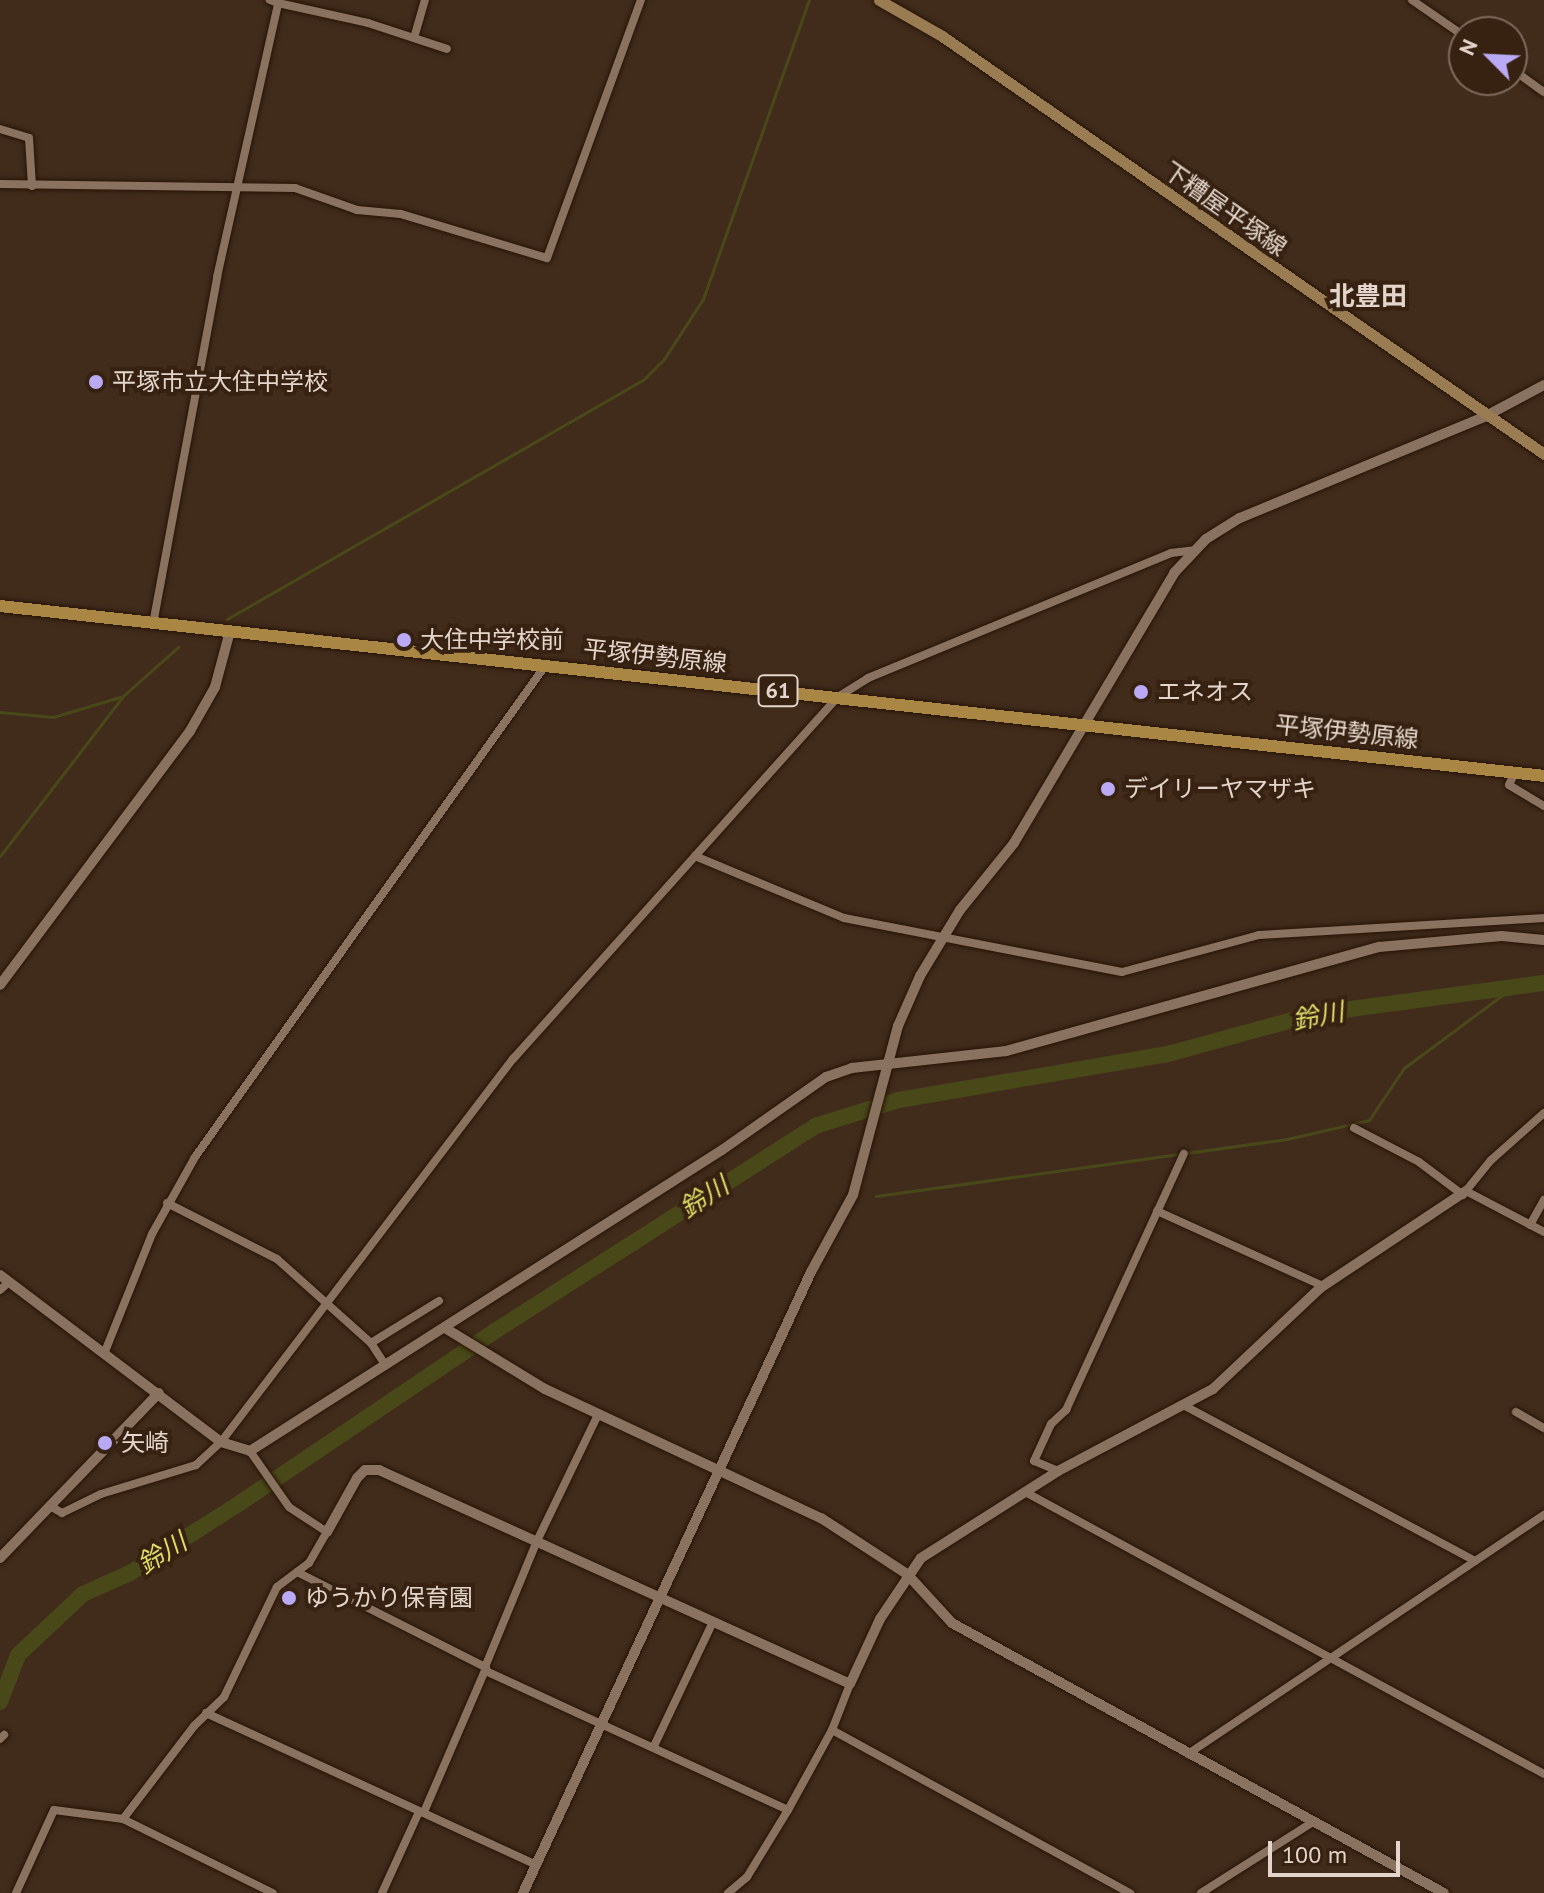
<!DOCTYPE html>
<meta charset="utf-8">
<style>
body{margin:0}
#map{position:relative;width:1544px;height:1893px;overflow:hidden;background:#412c1c;font-family:"PT Sans","Noto Sans JP",sans-serif}
div>[style]{position:absolute}
[style*='--x']{left:calc(var(--x)*1px);top:calc(var(--y)*1px);width:calc(var(--w)*1px);rotate:calc(var(--a)*1deg)}
.stream>*{height:3px;margin:-1.5px;padding:0 1.5px;transform-origin:1.5px;border-radius:1.5px;background:#494819}
.river>*{height:16px;margin:-8px;padding:0 8px;transform-origin:8px;border-radius:8px;background:#494819}
.roads{filter:drop-shadow(0 0 2px #271405) drop-shadow(0 0 2px #271405)}
.minor>*{height:8px;margin:-4px;padding:0 4px;transform-origin:4px;border-radius:4px;background:#8a7260}
.tertiary>*{height:10px;margin:-5px;padding:0 5px;transform-origin:5px;border-radius:5px;background:#8a7260}
.secondary>*{height:11px;margin:-5.5px;padding:0 5.5px;transform-origin:5.5px;border-radius:5.5px;background:#9a7c52}
.primary>*{height:12px;margin:-6px;padding:0 6px;transform-origin:6px;border-radius:6px;background:#aa8645}
.dots>*{width:22px;height:22px;translate:-50% -50%;box-sizing:border-box;border:4px solid #372212;border-radius:50%}
span{translate:-50% -50%;white-space:nowrap;text-align:center;line-height:1.15;-webkit-text-stroke:8px #372212;paint-order:stroke}
.shield-label span{padding:2px 6px;background:#372212;border:2px solid;border-radius:6px;-webkit-text-stroke-width:0}
.shield-label{font-size:22px;color:#e3d5cb;font-weight:700}
.street-label{font-size:24px;color:#e3d5cb}
.poi-label{font-size:24px;color:#e3d5cb}
.left{translate:0 -50%;text-align:left}
.neighbourhood-label{font-size:26px;color:#e3d5cb;font-weight:700}
.water-label{font-size:26px;color:#dfde67;font-style:italic}
.north{position:absolute;left:1448px;top:16px;width:80px;height:80px;box-sizing:border-box;background:#372212;border:2px solid #7c6a5c;border-radius:50%;rotate:294deg;font-size:22px;font-weight:700;line-height:32px;text-align:center;color:#e3d5cb}
.north::after{content:'';display:block;margin:auto;width:28px;height:36px;background:#baaaf6;clip-path:polygon(50% 0,100% 100%,50% 72%,0 100%)}
.scale{position:absolute;left:1268px;top:1841px;width:132px;height:36px;box-sizing:border-box;border:4px solid #e3d5cb;border-top:0;padding-left:10px;font-size:24px;line-height:28px;white-space:nowrap;color:#e3d5cb;-webkit-text-stroke:6px #372212;paint-order:stroke}
</style>
<div id="map">
<div class="stream">
<div style="--x:227;--y:619;--w:480;--a:-29.9"></div>
<div style="--x:643;--y:380;--w:30;--a:-45"></div>
<div style="--x:664;--y:359;--w:72;--a:-57"></div>
<div style="--x:703;--y:299;--w:317;--a:-70.5"></div>
<div style="--x:0;--y:712;--w:53;--a:5.4"></div>
<div style="--x:53;--y:717;--w:70;--a:-16.6"></div>
<div style="--x:0;--y:856;--w:202;--a:-52.4"></div>
<div style="--x:123;--y:696;--w:74;--a:-41.7"></div>
<div style="--x:876;--y:1196;--w:415;--a:-7.9"></div>
<div style="--x:1287;--y:1139;--w:84;--a:-13"></div>
<div style="--x:1369;--y:1120;--w:63;--a:-56.1"></div>
<div style="--x:1404;--y:1068;--w:141;--a:-36.6"></div>
</div>
<div class="river">
<div style="--x:0;--y:1702;--w:50;--a:-69"></div>
<div style="--x:18;--y:1655;--w:89;--a:-43.2"></div>
<div style="--x:83;--y:1594;--w:51;--a:-24.1"></div>
<div style="--x:130;--y:1573;--w:130;--a:-32.5"></div>
<div style="--x:240;--y:1503;--w:308;--a:-34"></div>
<div style="--x:495;--y:1331;--w:380;--a:-32.6"></div>
<div style="--x:815;--y:1126;--w:88;--a:-17.2"></div>
<div style="--x:899;--y:1100;--w:273;--a:-9.7"></div>
<div style="--x:1168;--y:1054;--w:151;--a:-15.3"></div>
<div style="--x:1314;--y:1014;--w:232;--a:-7.7"></div>
</div>
<div class="roads">
<div class="minor">
<div style="--x:1412;--y:0;--w:63;--a:34.7"></div>
<div style="--x:278;--y:3;--w:92;--a:12.5"></div>
<div style="--x:368;--y:23;--w:83;--a:18.2"></div>
<div style="--x:414;--y:38;--w:40;--a:-74"></div>
<div style="--x:1512;--y:69;--w:39;--a:36"></div>
<div style="--x:0;--y:129;--w:30;--a:17"></div>
<div style="--x:29;--y:138;--w:48;--a:86.4"></div>
<div style="--x:0;--y:184;--w:295;--a:0.8"></div>
<div style="--x:295;--y:188;--w:66;--a:19.5"></div>
<div style="--x:357;--y:210;--w:44;--a:5.2"></div>
<div style="--x:401;--y:214;--w:152;--a:16.8"></div>
<div style="--x:547;--y:258;--w:275;--a:-70"></div>
<div style="--x:153;--y:624;--w:353;--a:-79.5"></div>
<div style="--x:217;--y:277;--w:281;--a:-77.4"></div>
<div style="--x:278;--y:3;--w:9;--a:-159"></div>
<div style="--x:1515;--y:772;--w:14;--a:115"></div>
<div style="--x:1509;--y:785;--w:41;--a:31"></div>
<div style="--x:695;--y:856;--w:161;--a:22.6"></div>
<div style="--x:844;--y:918;--w:283;--a:11"></div>
<div style="--x:1122;--y:972;--w:142;--a:-15.1"></div>
<div style="--x:1259;--y:935;--w:286;--a:-3.4"></div>
<div style="--x:1544;--y:1113;--w:71;--a:138.4"></div>
<div style="--x:1491;--y:1160;--w:40;--a:129"></div>
<div style="--x:1466;--y:1191;--w:88;--a:27.7"></div>
<div style="--x:1354;--y:1128;--w:73;--a:27.6"></div>
<div style="--x:1419;--y:1162;--w:55;--a:36.9"></div>
<div style="--x:167;--y:1203;--w:123;--a:27"></div>
<div style="--x:277;--y:1259;--w:126;--a:41.8"></div>
<div style="--x:371;--y:1343;--w:27;--a:57"></div>
<div style="--x:1157;--y:1211;--w:182;--a:24.3"></div>
<div style="--x:1530;--y:1225;--w:29;--a:-61"></div>
<div style="--x:0;--y:1290;--w:12;--a:-42"></div>
<div style="--x:371;--y:1343;--w:80;--a:-31.7"></div>
<div style="--x:104;--y:1354;--w:129;--a:-68.2"></div>
<div style="--x:152;--y:1234;--w:88;--a:-60.8"></div>
<div style="--x:195;--y:1157;--w:603;--a:-54.52"></div>
<div style="--x:1185;--y:1406;--w:329;--a:28.1"></div>
<div style="--x:1516;--y:1412;--w:32;--a:30"></div>
<div style="--x:1058;--y:1471;--w:26;--a:-157"></div>
<div style="--x:1034;--y:1461;--w:41;--a:-65.3"></div>
<div style="--x:1051;--y:1424;--w:21;--a:-43"></div>
<div style="--x:1066;--y:1410;--w:282;--a:-65.3"></div>
<div style="--x:1027;--y:1493;--w:588;--a:28.52"></div>
<div style="--x:50;--y:1506;--w:14;--a:30"></div>
<div style="--x:62;--y:1513;--w:43;--a:-26"></div>
<div style="--x:101;--y:1494;--w:99;--a:-17"></div>
<div style="--x:196;--y:1465;--w:34;--a:-43"></div>
<div style="--x:221;--y:1442;--w:482;--a:-52.7"></div>
<div style="--x:513;--y:1059;--w:486;--a:-48.1"></div>
<div style="--x:838;--y:697;--w:36;--a:-32"></div>
<div style="--x:868;--y:678;--w:328;--a:-22.4"></div>
<div style="--x:1171;--y:553;--w:23;--a:-7"></div>
<div style="--x:297;--y:1572;--w:211;--a:26.8"></div>
<div style="--x:485;--y:1667;--w:136;--a:-67.6"></div>
<div style="--x:537;--y:1541;--w:140;--a:-64.2"></div>
<div style="--x:488;--y:1672;--w:330;--a:24.7"></div>
<div style="--x:788;--y:1810;--w:91;--a:-61.2"></div>
<div style="--x:832;--y:1730;--w:49;--a:-68.6"></div>
<div style="--x:206;--y:1713;--w:363;--a:24.7"></div>
<div style="--x:832;--y:1730;--w:340;--a:28.7"></div>
<div style="--x:0;--y:1739;--w:6;--a:-45"></div>
<div style="--x:654;--y:1746;--w:137;--a:-64.6"></div>
<div style="--x:1188;--y:1754;--w:429;--a:-33.9"></div>
<div style="--x:424;--y:1812;--w:157;--a:-66.7"></div>
<div style="--x:123;--y:1819;--w:117;--a:-52.6"></div>
<div style="--x:194;--y:1726;--w:42;--a:-44"></div>
<div style="--x:224;--y:1697;--w:122;--a:-64.3"></div>
<div style="--x:277;--y:1587;--w:40;--a:-37"></div>
<div style="--x:309;--y:1563;--w:36;--a:-60"></div>
<div style="--x:327;--y:1532;--w:45;--a:-146.7"></div>
<div style="--x:289;--y:1507;--w:68;--a:-124.9"></div>
<div style="--x:16;--y:1893;--w:91;--a:-65.4"></div>
<div style="--x:54;--y:1810;--w:70;--a:7.4"></div>
<div style="--x:123;--y:1819;--w:167;--a:26.3"></div>
<div style="--x:382;--y:1893;--w:87;--a:-65.5"></div>
<div style="--x:728;--y:1893;--w:25;--a:-40"></div>
<div style="--x:747;--y:1877;--w:79;--a:-58.5"></div>
<div style="--x:1201;--y:1893;--w:133;--a:-32.4"></div>
</div>
<div class="tertiary">
<div style="--x:0;--y:985;--w:317;--a:-53.2"></div>
<div style="--x:190;--y:731;--w:51;--a:-60.4"></div>
<div style="--x:215;--y:687;--w:58;--a:-75"></div>
<div style="--x:0;--y:1275;--w:277;--a:37.1"></div>
<div style="--x:221;--y:1442;--w:30;--a:17"></div>
<div style="--x:250;--y:1451;--w:560;--a:-32.53"></div>
<div style="--x:722;--y:1150;--w:127;--a:-35.1"></div>
<div style="--x:826;--y:1077;--w:28;--a:-19"></div>
<div style="--x:852;--y:1068;--w:155;--a:-6.3"></div>
<div style="--x:1006;--y:1051;--w:387;--a:-15.6"></div>
<div style="--x:1379;--y:947;--w:123;--a:-5.1"></div>
<div style="--x:1502;--y:936;--w:42;--a:5.4"></div>
<div style="--x:445;--y:1328;--w:117;--a:31.4"></div>
<div style="--x:545;--y:1389;--w:305;--a:25.1"></div>
<div style="--x:821;--y:1518;--w:103;--a:33.1"></div>
<div style="--x:907;--y:1574;--w:67;--a:47.4"></div>
<div style="--x:952;--y:1623;--w:561;--a:28.76"></div>
<div style="--x:327;--y:1532;--w:62;--a:-60.9"></div>
<div style="--x:357;--y:1478;--w:11;--a:-45"></div>
<div style="--x:365;--y:1470;--w:14;--a:0"></div>
<div style="--x:379;--y:1470;--w:517;--a:24.43"></div>
<div style="--x:850;--y:1684;--w:72;--a:-65.2"></div>
<div style="--x:880;--y:1619;--w:73;--a:-56.1"></div>
<div style="--x:921;--y:1558;--w:162;--a:-32.4"></div>
<div style="--x:1058;--y:1471;--w:175;--a:-27.9"></div>
<div style="--x:1213;--y:1389;--w:147;--a:-43.3"></div>
<div style="--x:1320;--y:1288;--w:175;--a:-33.6"></div>
<div style="--x:0;--y:1558;--w:229;--a:-46.1"></div>
<div style="--x:523;--y:1893;--w:685;--a:-65.12"></div>
<div style="--x:811;--y:1272;--w:88;--a:-61.4"></div>
<div style="--x:853;--y:1195;--w:175;--a:-75.1"></div>
<div style="--x:898;--y:1026;--w:55;--a:-66.3"></div>
<div style="--x:920;--y:976;--w:77;--a:-58.8"></div>
<div style="--x:960;--y:910;--w:86;--a:-51.1"></div>
<div style="--x:1014;--y:843;--w:314;--a:-59.3"></div>
<div style="--x:1174;--y:573;--w:47;--a:-46.7"></div>
<div style="--x:1206;--y:539;--w:40;--a:-32"></div>
<div style="--x:1240;--y:518;--w:264;--a:-22.5"></div>
<div style="--x:1484;--y:417;--w:68;--a:-28.1"></div>
</div>
<div class="secondary">
<div style="--x:879;--y:0;--w:73;--a:29.7"></div>
<div style="--x:942;--y:36;--w:733;--a:34.77"></div>
</div>
<div class="primary">
<div style="--x:0;--y:606;--w:1553;--a:6.28"></div>
</div>
</div>
<div class="dots">
<div style="left:96px;top:382px;background:#baaaf6"></div>
<div style="left:404px;top:640px;background:#baaaf6"></div>
<div style="left:1141px;top:692px;background:#baaaf6"></div>
<div style="left:1108px;top:789px;background:#baaaf6"></div>
<div style="left:105px;top:1443px;background:#baaaf6"></div>
<div style="left:289px;top:1598px;background:#baaaf6"></div>
</div>
<div class="shield-label">
<span style="left:778px;top:691px">61</span>
</div>
<div class="street-label">
<span style="left:1225px;top:209px;rotate:35deg">下糟屋平塚線</span>
<span style="left:655px;top:656px;rotate:6deg">平塚伊勢原線</span>
<span style="left:1347px;top:732px;rotate:6deg">平塚伊勢原線</span>
</div>
<div class="poi-label">
<span class="left" style="left:112px;top:382px">平塚市立大住中学校</span>
<span class="left" style="left:420px;top:640px">大住中学校前</span>
<span class="left" style="left:1157px;top:692px">エネオス</span>
<span class="left" style="left:1124px;top:789px">デイリーヤマザキ</span>
<span class="left" style="left:121px;top:1443px">矢崎</span>
<span class="left" style="left:305px;top:1598px">ゆうかり保育園</span>
</div>
<div class="neighbourhood-label">
<span style="left:1368px;top:296px">北豊田</span>
</div>
<div class="water-label">
<span style="left:1318px;top:1016px;rotate:-11deg">鈴川</span>
<span style="left:704px;top:1197px;rotate:-33deg">鈴川</span>
<span style="left:162px;top:1553px;rotate:-32deg">鈴川</span>
</div>
<div class="north">N</div>
<div class="scale">100 m</div>
</div>
